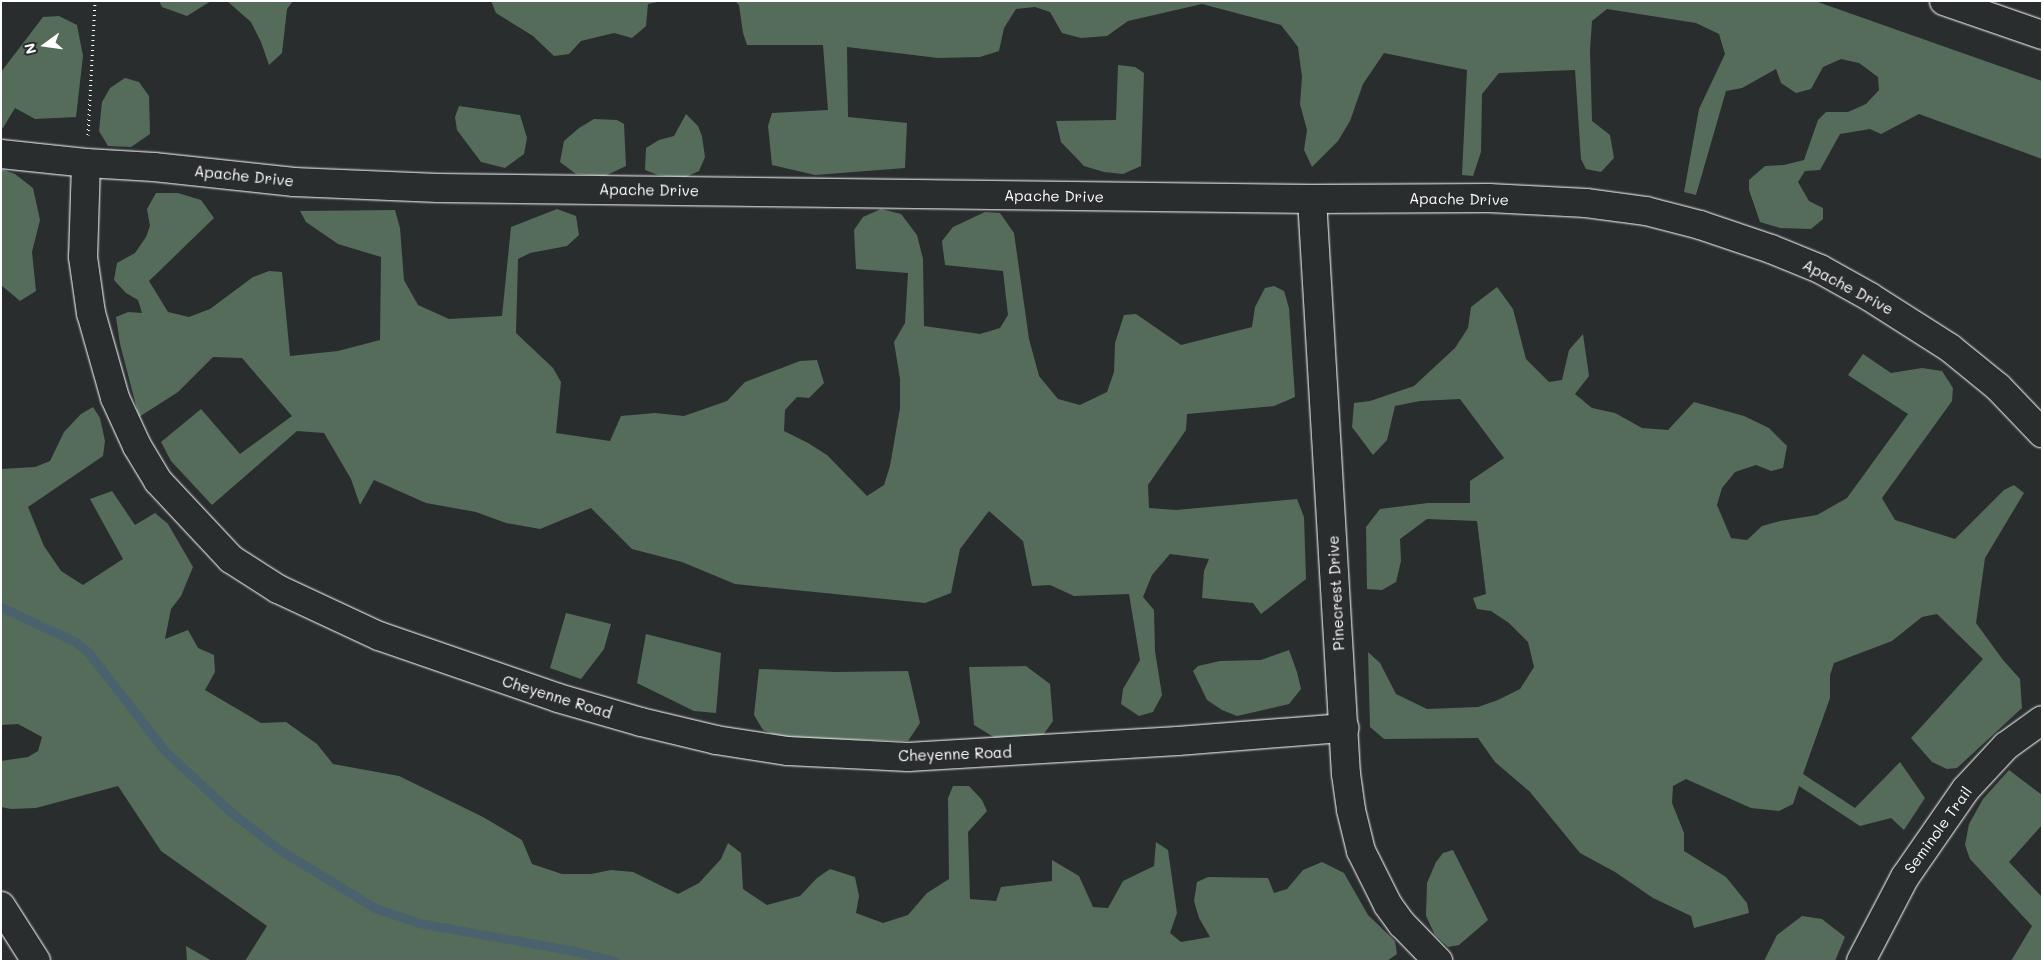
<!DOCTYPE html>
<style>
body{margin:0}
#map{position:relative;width:2043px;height:962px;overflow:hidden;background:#2a2d2e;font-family:Mali,sans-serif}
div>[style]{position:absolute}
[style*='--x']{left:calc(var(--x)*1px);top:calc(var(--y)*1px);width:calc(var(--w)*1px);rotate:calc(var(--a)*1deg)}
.green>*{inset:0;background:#546c59}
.stream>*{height:9px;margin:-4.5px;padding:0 4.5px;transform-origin:4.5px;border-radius:4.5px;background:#49626d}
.path>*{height:3px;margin-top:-1.5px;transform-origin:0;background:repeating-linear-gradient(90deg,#fff 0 1px,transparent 0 5px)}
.roads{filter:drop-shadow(0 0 1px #fff) drop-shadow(0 0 1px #fff)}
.street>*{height:28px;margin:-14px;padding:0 14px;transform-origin:14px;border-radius:14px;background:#2a2d2e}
span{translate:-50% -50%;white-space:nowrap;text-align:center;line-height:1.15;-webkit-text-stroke:4px #2a2d2e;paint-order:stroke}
.street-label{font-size:15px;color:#fff}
.frame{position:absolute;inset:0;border:2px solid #fff;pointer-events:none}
.north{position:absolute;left:20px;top:20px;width:50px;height:50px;-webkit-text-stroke:4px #2a2d2e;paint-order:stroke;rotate:256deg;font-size:14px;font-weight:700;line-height:20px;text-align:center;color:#fff}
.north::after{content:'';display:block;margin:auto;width:18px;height:22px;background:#fff;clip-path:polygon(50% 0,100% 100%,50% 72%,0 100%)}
</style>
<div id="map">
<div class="green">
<div style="clip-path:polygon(159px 1px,211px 1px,187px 16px,162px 7px)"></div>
<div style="clip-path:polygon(227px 1px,293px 1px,287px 9px,282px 53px,269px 65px,261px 42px,251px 22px)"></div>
<div style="clip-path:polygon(491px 1px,662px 1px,648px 4px,646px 26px,632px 38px,614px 33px,581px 41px,569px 54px,554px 56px,533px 36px,496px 13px)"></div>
<div style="clip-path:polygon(735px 1px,1815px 1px,2042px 81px,2042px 159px,1919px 114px,1881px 134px,1870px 129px,1840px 134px,1820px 170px,1805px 171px,1798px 182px,1809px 201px,1823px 208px,1823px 219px,1811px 229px,1780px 228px,1760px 222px,1749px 190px,1749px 180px,1765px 166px,1784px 165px,1804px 160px,1818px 120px,1826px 112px,1848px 112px,1866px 104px,1879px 90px,1878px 77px,1859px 63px,1841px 59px,1823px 67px,1811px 89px,1796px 93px,1781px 83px,1776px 69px,1742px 88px,1726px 91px,1696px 195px,1684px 192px,1699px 109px,1725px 54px,1719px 34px,1696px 23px,1607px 9px,1592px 21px,1590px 50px,1592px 121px,1610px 135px,1614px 158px,1601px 172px,1586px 169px,1581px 159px,1575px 70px,1499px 73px,1482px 94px,1481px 152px,1473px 176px,1462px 175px,1467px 70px,1384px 53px,1363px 84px,1350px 121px,1338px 141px,1312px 167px,1304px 150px,1307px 130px,1300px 104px,1302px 77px,1298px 47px,1281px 25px,1202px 4px,1128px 21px,1107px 36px,1081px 38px,1062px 33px,1050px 12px,1035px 7px,1016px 9px,1004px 28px,999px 51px,980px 57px,938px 58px,847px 47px,848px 117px,907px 123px,905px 168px,815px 175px,772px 165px,768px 126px,772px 113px,828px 110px,823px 45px,747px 45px,743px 33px,739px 5px)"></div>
<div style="clip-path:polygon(59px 16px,77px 25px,83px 56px,76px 117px,35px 119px,15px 108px,3px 128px,1px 127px,1px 72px,43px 17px)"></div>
<div style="clip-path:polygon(1118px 65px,1135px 67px,1144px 73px,1141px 166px,1123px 174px,1104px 172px,1084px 166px,1061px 142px,1056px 121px,1116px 120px)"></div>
<div style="clip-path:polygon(125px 78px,139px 82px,149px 96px,150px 134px,131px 147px,108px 146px,99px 131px,102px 102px,110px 88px)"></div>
<div style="clip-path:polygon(459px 106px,520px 115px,527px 138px,524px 154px,505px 168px,481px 162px,457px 130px,455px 117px)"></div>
<div style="clip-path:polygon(686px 114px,698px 126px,702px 136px,705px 157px,699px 171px,686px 177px,668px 176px,658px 175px,645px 170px,646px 148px,659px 140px,674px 136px)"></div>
<div style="clip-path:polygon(594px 119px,617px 120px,624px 124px,626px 166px,605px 176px,576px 174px,560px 162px,564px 141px,579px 128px)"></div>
<div style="clip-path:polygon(1px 169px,15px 174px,33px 188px,40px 220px,32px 252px,36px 291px,20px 301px,1px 285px)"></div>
<div style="clip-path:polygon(156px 193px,178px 193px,201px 200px,214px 218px,149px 281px,168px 312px,189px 317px,210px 309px,253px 277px,269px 271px,282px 272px,290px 356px,338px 351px,380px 340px,381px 257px,338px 244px,306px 222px,300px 211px,395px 210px,400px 228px,404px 280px,418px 305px,449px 319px,502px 316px,511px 227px,557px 209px,576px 216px,579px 235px,567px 246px,530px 253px,518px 259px,516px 333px,553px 368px,561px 382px,556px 433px,610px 441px,621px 416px,655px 413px,684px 416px,727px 401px,745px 382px,800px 361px,817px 360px,824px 383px,809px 398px,797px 397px,785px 410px,784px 431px,808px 443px,827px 455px,867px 496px,884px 485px,890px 466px,900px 408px,900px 379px,894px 342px,905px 323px,908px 273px,856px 269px,854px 230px,863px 217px,881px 209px,901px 214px,917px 235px,923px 259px,924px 326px,980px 334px,1000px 328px,1008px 315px,1003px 271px,945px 265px,942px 241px,953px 227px,985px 212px,1000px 213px,1014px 233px,1029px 339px,1039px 376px,1058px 399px,1080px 405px,1107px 392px,1114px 372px,1115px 343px,1124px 315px,1136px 314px,1181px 345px,1252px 327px,1255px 307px,1265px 288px,1274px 286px,1284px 291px,1289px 308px,1295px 397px,1274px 406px,1187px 414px,1186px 430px,1148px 485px,1149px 508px,1176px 510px,1297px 499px,1304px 517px,1306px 579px,1261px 614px,1253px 603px,1202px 598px,1204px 571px,1209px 559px,1170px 554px,1152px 575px,1143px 597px,1154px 610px,1155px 651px,1162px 695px,1153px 712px,1139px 716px,1121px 704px,1123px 689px,1140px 660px,1129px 594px,1074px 596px,1050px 585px,1032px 586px,1023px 541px,989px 511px,960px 549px,951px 593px,925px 603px,735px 584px,682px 562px,632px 549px,591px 508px,540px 529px,506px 523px,476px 512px,426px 503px,374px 480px,360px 505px,351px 479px,324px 433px,297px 431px,212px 505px,171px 461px,161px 442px,201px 409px,240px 454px,292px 416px,242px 358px,213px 357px,178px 392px,139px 417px,120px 344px,116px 317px,128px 312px,142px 313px,138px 300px,126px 293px,114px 280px,117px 263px,135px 253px,146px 237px,150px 226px,147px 209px)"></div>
<div style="clip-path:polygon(1497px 287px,1513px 309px,1526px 359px,1549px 382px,1562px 380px,1569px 350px,1583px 334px,1589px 376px,1575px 394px,1592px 408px,1615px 413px,1642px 428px,1668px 430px,1694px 402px,1744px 416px,1769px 428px,1787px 446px,1783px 468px,1771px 471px,1756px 465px,1735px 472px,1722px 488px,1717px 505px,1731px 538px,1747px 540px,1762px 526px,1780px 521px,1817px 515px,1847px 498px,1908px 414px,1848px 375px,1863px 354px,1891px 373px,1922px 368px,1942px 371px,1953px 388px,1952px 401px,1882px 498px,1895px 520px,1955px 539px,2004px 490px,2014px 485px,2024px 493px,1985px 558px,1976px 623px,2003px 660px,2020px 679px,2022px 708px,1957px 768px,1947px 769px,1932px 762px,1911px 738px,1983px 659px,1937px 614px,1922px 617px,1892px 641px,1834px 663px,1830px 675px,1830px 698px,1803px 774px,1855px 808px,1900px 762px,1925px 798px,1904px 830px,1891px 818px,1860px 826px,1799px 786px,1793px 804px,1779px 811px,1751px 808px,1686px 779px,1673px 786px,1672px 803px,1684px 833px,1684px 851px,1726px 877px,1747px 903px,1749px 913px,1694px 928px,1691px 916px,1653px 898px,1615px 872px,1580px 853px,1530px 792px,1495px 762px,1478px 738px,1384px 739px,1370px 727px,1368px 652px,1380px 663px,1396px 694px,1427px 709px,1478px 707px,1498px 700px,1520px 689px,1534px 667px,1528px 642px,1509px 623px,1491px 611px,1477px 609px,1473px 598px,1486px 594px,1477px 521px,1427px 519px,1400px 539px,1401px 561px,1396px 582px,1382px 590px,1367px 589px,1366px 527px,1380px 509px,1428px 503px,1470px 503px,1470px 481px,1504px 458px,1460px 399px,1420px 401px,1395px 406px,1387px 440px,1373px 455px,1352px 427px,1354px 403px,1370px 401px,1414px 386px,1455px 348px,1468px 328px,1471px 307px)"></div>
<div style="clip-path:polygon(93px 407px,100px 418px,105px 441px,103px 456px,28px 507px,44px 546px,61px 571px,83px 585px,123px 559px,90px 499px,112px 491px,135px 525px,155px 513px,168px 524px,193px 567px,181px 596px,171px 609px,165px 639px,188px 630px,198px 648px,214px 655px,215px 672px,205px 690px,261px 723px,286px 722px,317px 744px,333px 764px,399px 776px,483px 817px,522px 840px,532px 864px,562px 874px,591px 874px,611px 870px,633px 872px,678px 894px,699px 883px,721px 859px,728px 843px,741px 853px,743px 889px,767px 905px,800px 896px,817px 878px,830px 869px,855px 877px,859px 896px,856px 913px,883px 923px,908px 915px,927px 893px,949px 879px,948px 798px,953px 786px,969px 786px,982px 800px,987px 811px,968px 832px,970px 899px,996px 901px,1001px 887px,1052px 881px,1052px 860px,1079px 876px,1093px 907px,1108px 908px,1123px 881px,1154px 866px,1156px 842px,1168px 850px,1177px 913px,1170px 933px,1181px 942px,1210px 937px,1199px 918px,1194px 901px,1197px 882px,1208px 877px,1268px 878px,1274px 893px,1287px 889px,1303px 870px,1322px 862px,1344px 873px,1368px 915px,1395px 941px,1397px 954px,1387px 961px,245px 961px,267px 926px,161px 851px,118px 786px,36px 808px,11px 809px,1px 807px,1px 761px,28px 757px,38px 751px,42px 737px,18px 724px,1px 725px,1px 469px,35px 467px,50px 461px,64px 432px,81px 414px)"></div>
<div style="clip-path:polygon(566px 613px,611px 624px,604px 649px,581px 679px,550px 668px)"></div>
<div style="clip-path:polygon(646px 634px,721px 653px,716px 713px,694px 711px,637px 683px)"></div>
<div style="clip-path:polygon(1289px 650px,1297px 672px,1301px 689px,1289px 704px,1259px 711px,1237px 716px,1222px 710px,1207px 700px,1193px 671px,1198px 666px,1220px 661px,1261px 660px)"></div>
<div style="clip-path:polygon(1026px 666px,1050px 684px,1053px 721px,1039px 741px,1000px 741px,974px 725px,969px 667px)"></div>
<div style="clip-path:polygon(759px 669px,835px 672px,908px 671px,920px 723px,908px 741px,824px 739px,790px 741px,763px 730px,754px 715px)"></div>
<div style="clip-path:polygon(2009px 770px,2042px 795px,2042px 825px,2009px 862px,2042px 897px,2042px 961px,2011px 961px,2032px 926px,1970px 859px,1965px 845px,1969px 824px,1983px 799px)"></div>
<div style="clip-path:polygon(1453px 850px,1488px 920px,1459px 945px,1448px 947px,1435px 935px,1426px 916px,1427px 883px,1436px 862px,1443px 853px)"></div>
<div style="clip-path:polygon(1802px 916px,1822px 919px,1845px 937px,1835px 961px,1764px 961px,1777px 935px)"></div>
<div style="clip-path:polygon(186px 946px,212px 961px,187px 961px)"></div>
</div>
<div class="stream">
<div style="--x:1;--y:607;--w:81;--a:25"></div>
<div style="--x:74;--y:641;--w:18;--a:38"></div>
<div style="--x:88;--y:652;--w:125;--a:52.1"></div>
<div style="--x:165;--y:751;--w:91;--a:42.8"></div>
<div style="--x:232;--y:813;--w:61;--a:37.6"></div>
<div style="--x:280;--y:850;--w:111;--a:31.4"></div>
<div style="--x:375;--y:908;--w:46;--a:18.8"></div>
<div style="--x:419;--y:923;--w:158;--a:10.2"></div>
<div style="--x:574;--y:951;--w:42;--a:13.7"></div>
</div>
<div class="path">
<div style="--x:88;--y:135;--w:134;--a:-87"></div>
</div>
<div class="roads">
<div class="street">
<div style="--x:1944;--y:1;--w:104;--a:19.1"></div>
<div style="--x:1;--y:154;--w:85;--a:6"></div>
<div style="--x:86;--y:163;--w:68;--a:3.4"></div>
<div style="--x:154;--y:167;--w:141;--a:6.1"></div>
<div style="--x:294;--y:182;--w:144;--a:2.4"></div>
<div style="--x:438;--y:188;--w:874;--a:0.72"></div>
<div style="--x:1312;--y:199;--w:177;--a:-0.3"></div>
<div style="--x:1489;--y:198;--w:97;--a:3"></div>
<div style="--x:1586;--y:203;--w:61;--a:7.6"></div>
<div style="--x:1646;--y:211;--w:56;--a:14.5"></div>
<div style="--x:1700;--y:225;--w:75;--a:18.7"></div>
<div style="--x:1771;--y:249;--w:53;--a:22.2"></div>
<div style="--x:1820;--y:269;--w:57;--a:29.2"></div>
<div style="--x:1870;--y:297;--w:95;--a:32.5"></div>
<div style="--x:1950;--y:348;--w:62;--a:39.1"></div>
<div style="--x:1998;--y:387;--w:64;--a:46.3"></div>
<div style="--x:86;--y:163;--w:94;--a:91.8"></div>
<div style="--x:83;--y:257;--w:57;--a:81.9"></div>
<div style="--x:91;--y:313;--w:88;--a:74.2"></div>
<div style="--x:115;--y:398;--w:53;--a:65.4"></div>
<div style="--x:137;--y:446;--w:41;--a:59"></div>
<div style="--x:158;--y:481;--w:107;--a:46.9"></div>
<div style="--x:231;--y:559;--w:56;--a:32.6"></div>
<div style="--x:278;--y:589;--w:111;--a:25"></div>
<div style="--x:379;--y:636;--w:189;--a:19.1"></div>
<div style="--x:558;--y:698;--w:86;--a:16.1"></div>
<div style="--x:641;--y:722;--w:77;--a:13.5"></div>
<div style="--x:716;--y:740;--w:73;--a:8.7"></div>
<div style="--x:788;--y:751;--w:120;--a:2.9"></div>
<div style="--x:908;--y:757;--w:270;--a:-3.4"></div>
<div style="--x:1178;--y:741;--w:167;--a:-4.5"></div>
<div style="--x:1312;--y:199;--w:576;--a:86.62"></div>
<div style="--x:1346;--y:774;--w:36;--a:82"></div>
<div style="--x:1351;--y:810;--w:42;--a:76.3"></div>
<div style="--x:1361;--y:851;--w:60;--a:63.4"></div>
<div style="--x:1388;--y:905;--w:24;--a:54"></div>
<div style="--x:1402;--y:924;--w:52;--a:45.8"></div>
<div style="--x:1;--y:906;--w:65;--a:57.5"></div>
<div style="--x:1861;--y:961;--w:95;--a:-62.4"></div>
<div style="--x:1905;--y:877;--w:107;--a:-55.3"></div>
<div style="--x:1966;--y:789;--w:59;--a:-47.1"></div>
<div style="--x:2006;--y:746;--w:44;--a:-35.8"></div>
</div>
</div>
<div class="street-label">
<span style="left:244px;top:176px;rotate:6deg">Apache Drive</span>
<span style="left:649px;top:190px;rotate:1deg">Apache Drive</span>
<span style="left:1054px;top:196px;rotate:1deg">Apache Drive</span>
<span style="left:1459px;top:199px;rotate:1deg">Apache Drive</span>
<span style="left:1848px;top:287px;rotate:28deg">Apache Drive</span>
<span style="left:1336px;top:593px;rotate:-93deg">Pinecrest Drive</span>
<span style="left:557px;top:697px;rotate:17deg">Cheyenne Road</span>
<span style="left:955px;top:754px;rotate:-2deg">Cheyenne Road</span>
<span style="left:1938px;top:830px;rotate:-54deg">Seminole Trail</span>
</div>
<div class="frame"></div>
<div class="north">N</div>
</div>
